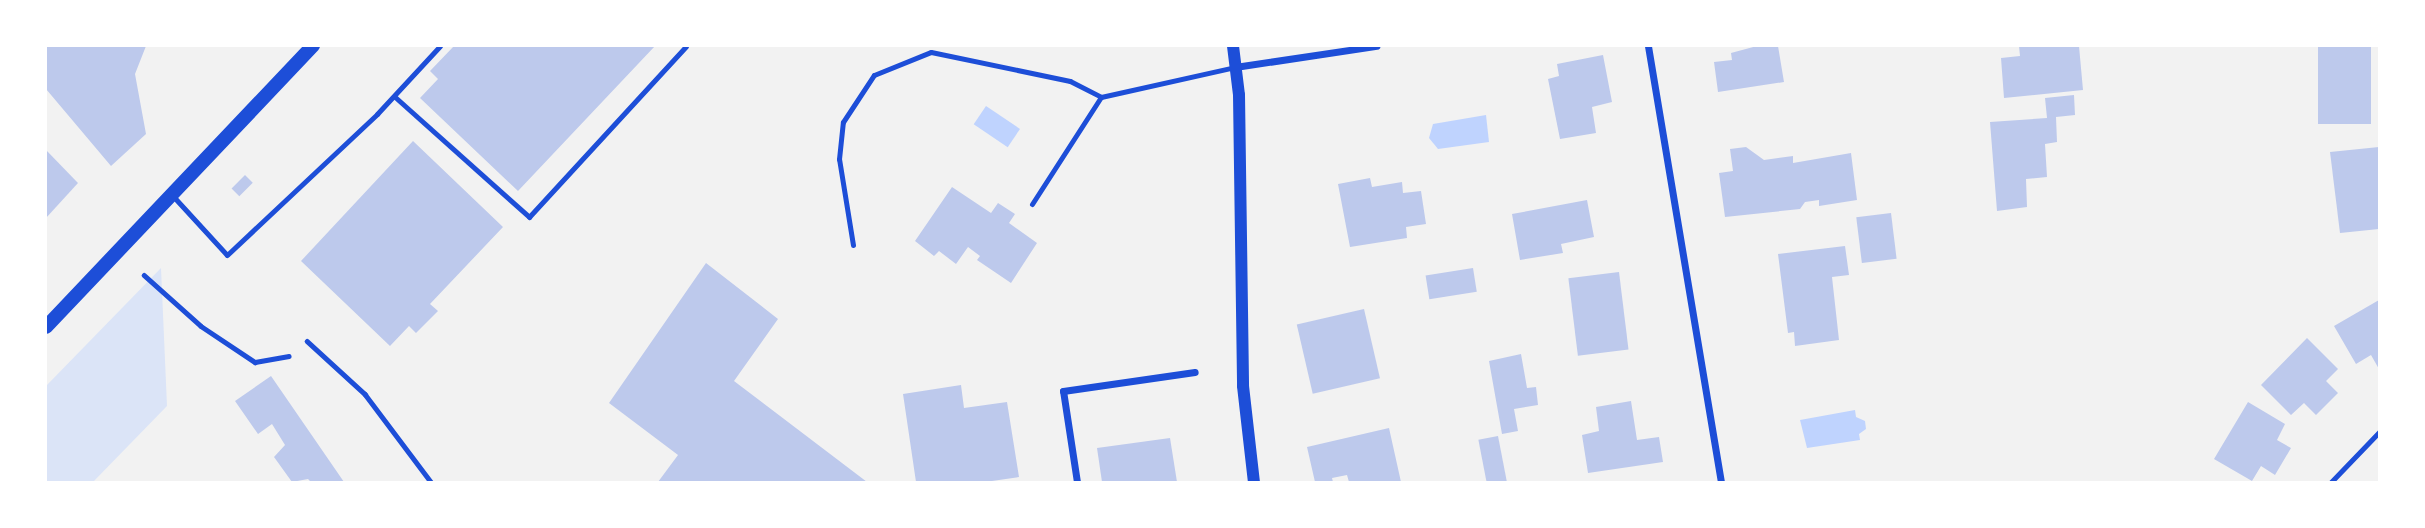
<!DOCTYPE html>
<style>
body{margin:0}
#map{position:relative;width:2425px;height:528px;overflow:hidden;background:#f2f2f2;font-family:"Source Sans 3",sans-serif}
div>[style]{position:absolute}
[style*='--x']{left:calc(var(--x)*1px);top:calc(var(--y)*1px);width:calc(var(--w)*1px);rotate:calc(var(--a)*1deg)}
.green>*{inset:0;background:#dbe4f7}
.water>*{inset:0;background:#bfd3fe;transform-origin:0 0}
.building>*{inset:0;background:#bdc9ec;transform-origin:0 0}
.path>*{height:4.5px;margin:-2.25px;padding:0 2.25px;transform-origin:2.25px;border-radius:2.25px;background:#1d4ed8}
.service>*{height:5px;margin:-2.5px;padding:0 2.5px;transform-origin:2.5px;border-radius:2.5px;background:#1d4ed8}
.minor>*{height:7px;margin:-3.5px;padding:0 3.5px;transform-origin:3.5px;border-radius:3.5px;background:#1d4ed8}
.tertiary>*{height:12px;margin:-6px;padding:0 6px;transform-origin:6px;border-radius:6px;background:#1d4ed8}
.secondary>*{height:14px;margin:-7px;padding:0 7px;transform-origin:7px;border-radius:7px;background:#1d4ed8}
span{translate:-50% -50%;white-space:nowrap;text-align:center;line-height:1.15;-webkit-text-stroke:5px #fff;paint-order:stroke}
.frame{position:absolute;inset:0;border:47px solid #fff;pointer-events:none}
</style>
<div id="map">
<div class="green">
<div style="clip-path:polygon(161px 268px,167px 406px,93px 482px,46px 482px,46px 386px)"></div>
</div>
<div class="water">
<div style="left:986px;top:106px;width:41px;height:22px;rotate:34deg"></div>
<div style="clip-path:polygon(1486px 115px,1489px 142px,1438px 149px,1429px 138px,1433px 124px)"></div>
<div style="clip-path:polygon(1855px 410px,1856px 417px,1865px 421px,1866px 429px,1859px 434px,1860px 440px,1807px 448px,1800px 420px)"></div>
</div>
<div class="building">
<div style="clip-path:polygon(46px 46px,146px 46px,135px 74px,146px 134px,111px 166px,46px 89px)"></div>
<div style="clip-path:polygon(454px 46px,655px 46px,518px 191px,420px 98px,438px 79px,430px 71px)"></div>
<div style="clip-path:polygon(1757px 46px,1778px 46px,1784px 82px,1718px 92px,1714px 62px,1732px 60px,1731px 53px)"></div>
<div style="clip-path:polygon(2019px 46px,2079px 46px,2083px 90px,2004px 98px,2001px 58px,2020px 56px)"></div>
<div style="left:2318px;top:46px;width:53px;height:78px"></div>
<div style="clip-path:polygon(1603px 55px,1612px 102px,1592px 107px,1596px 133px,1560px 139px,1548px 79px,1559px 76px,1557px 64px)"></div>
<div style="clip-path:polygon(2074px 95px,2075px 115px,2056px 117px,2057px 142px,2045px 144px,2047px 177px,2026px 179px,2027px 207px,1997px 211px,1990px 122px,2047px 118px,2045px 98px)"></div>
<div style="clip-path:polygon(413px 141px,503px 227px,430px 304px,438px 311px,416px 333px,409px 326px,390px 346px,301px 261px)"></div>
<div style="clip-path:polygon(1746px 147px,1764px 160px,1793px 156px,1793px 163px,1851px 153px,1857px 200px,1819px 206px,1819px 200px,1805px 202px,1800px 209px,1725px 217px,1719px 173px,1733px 171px,1730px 149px)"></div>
<div style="clip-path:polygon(2379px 147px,2379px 229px,2340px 233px,2330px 152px)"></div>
<div style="clip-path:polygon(46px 150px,78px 183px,46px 218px)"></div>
<div style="left:245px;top:175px;width:11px;height:19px;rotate:45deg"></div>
<div style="clip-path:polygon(1370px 178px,1372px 187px,1402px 182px,1403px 193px,1421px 191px,1426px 224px,1406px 227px,1407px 238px,1350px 247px,1338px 184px)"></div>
<div style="clip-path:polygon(952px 187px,991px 213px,998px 203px,1015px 214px,1009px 223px,1037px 243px,1011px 283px,977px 260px,980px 256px,968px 247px,956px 264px,939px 251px,934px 256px,915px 241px)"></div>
<div style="clip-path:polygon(1587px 200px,1594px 237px,1561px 244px,1563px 253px,1520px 260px,1512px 214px)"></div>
<div style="left:1891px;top:213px;width:46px;height:35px;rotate:83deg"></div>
<div style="clip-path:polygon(1845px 246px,1849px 275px,1832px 277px,1839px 340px,1795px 346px,1794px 332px,1788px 333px,1778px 254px)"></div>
<div style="clip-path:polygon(706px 263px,778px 319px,734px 381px,867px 482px,658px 482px,678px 455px,609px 403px)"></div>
<div style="left:1473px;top:268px;width:24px;height:48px;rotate:81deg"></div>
<div style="left:1619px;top:272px;width:78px;height:51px;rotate:83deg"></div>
<div style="clip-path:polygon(2379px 300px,2379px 369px,2371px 355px,2356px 364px,2334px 326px)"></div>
<div style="left:1364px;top:309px;width:71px;height:69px;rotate:77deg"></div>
<div style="clip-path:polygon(2307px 338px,2338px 369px,2326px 381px,2338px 393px,2316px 415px,2304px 403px,2291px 415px,2261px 385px)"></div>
<div style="clip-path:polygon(1521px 354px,1527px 388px,1536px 387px,1538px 405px,1514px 409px,1518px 431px,1502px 434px,1489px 361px)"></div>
<div style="clip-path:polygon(271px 376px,344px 482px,311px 482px,308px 479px,292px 482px,274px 457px,285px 445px,272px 424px,258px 434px,235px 401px)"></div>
<div style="clip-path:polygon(961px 385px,964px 408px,1007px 402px,1019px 477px,985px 482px,916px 482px,903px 394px)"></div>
<div style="clip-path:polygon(1631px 401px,1637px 440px,1659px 437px,1663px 462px,1588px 473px,1582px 435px,1599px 431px,1596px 407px)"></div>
<div style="clip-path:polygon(2248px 402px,2285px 424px,2277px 440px,2291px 448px,2275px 475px,2261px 466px,2252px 481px,2214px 459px)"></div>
<div style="clip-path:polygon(1389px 428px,1401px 482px,1349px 482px,1347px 475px,1332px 478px,1333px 482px,1315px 482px,1307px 447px)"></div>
<div style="left:1498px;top:436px;width:47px;height:20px;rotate:79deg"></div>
<div style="clip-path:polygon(1170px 438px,1177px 482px,1102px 482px,1097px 448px)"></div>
</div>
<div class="path">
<div style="--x:144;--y:275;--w:76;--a:41.8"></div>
<div style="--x:201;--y:326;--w:65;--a:33.7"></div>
<div style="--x:255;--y:362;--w:34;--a:-10"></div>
<div style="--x:307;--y:341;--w:79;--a:42.4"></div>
<div style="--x:365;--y:394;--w:110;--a:53.1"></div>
</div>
<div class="service">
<div style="--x:395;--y:97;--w:180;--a:41.8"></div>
<div style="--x:529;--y:217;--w:232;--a:-47.4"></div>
<div style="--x:172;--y:195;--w:81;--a:47.5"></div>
<div style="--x:227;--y:255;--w:206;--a:-43.2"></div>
<div style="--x:377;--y:114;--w:93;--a:-47.2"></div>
<div style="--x:1032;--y:204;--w:127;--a:-57.2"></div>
<div style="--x:853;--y:245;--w:87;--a:-99.2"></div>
<div style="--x:839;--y:159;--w:37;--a:-84"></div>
<div style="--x:843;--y:122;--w:56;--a:-56.6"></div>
<div style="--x:874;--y:75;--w:61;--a:-22"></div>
<div style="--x:931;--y:52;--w:142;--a:11.8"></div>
<div style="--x:1070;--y:81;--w:35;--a:27"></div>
<div style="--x:1101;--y:97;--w:137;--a:-12.6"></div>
<div style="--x:2331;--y:482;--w:71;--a:-46.1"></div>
</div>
<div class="minor">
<div style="--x:1648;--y:46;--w:442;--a:80.5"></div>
<div style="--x:1235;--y:67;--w:143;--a:-8.5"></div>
<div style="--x:1077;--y:482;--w:92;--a:-98.7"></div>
<div style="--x:1063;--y:391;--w:133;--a:-8.2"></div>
</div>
<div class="tertiary">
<div style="--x:1233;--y:46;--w:49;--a:83"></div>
<div style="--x:1239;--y:95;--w:291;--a:89.2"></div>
<div style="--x:1243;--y:386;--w:97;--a:83.5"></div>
</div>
<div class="secondary">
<div style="--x:46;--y:327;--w:388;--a:-46.5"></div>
</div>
<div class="frame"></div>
</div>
